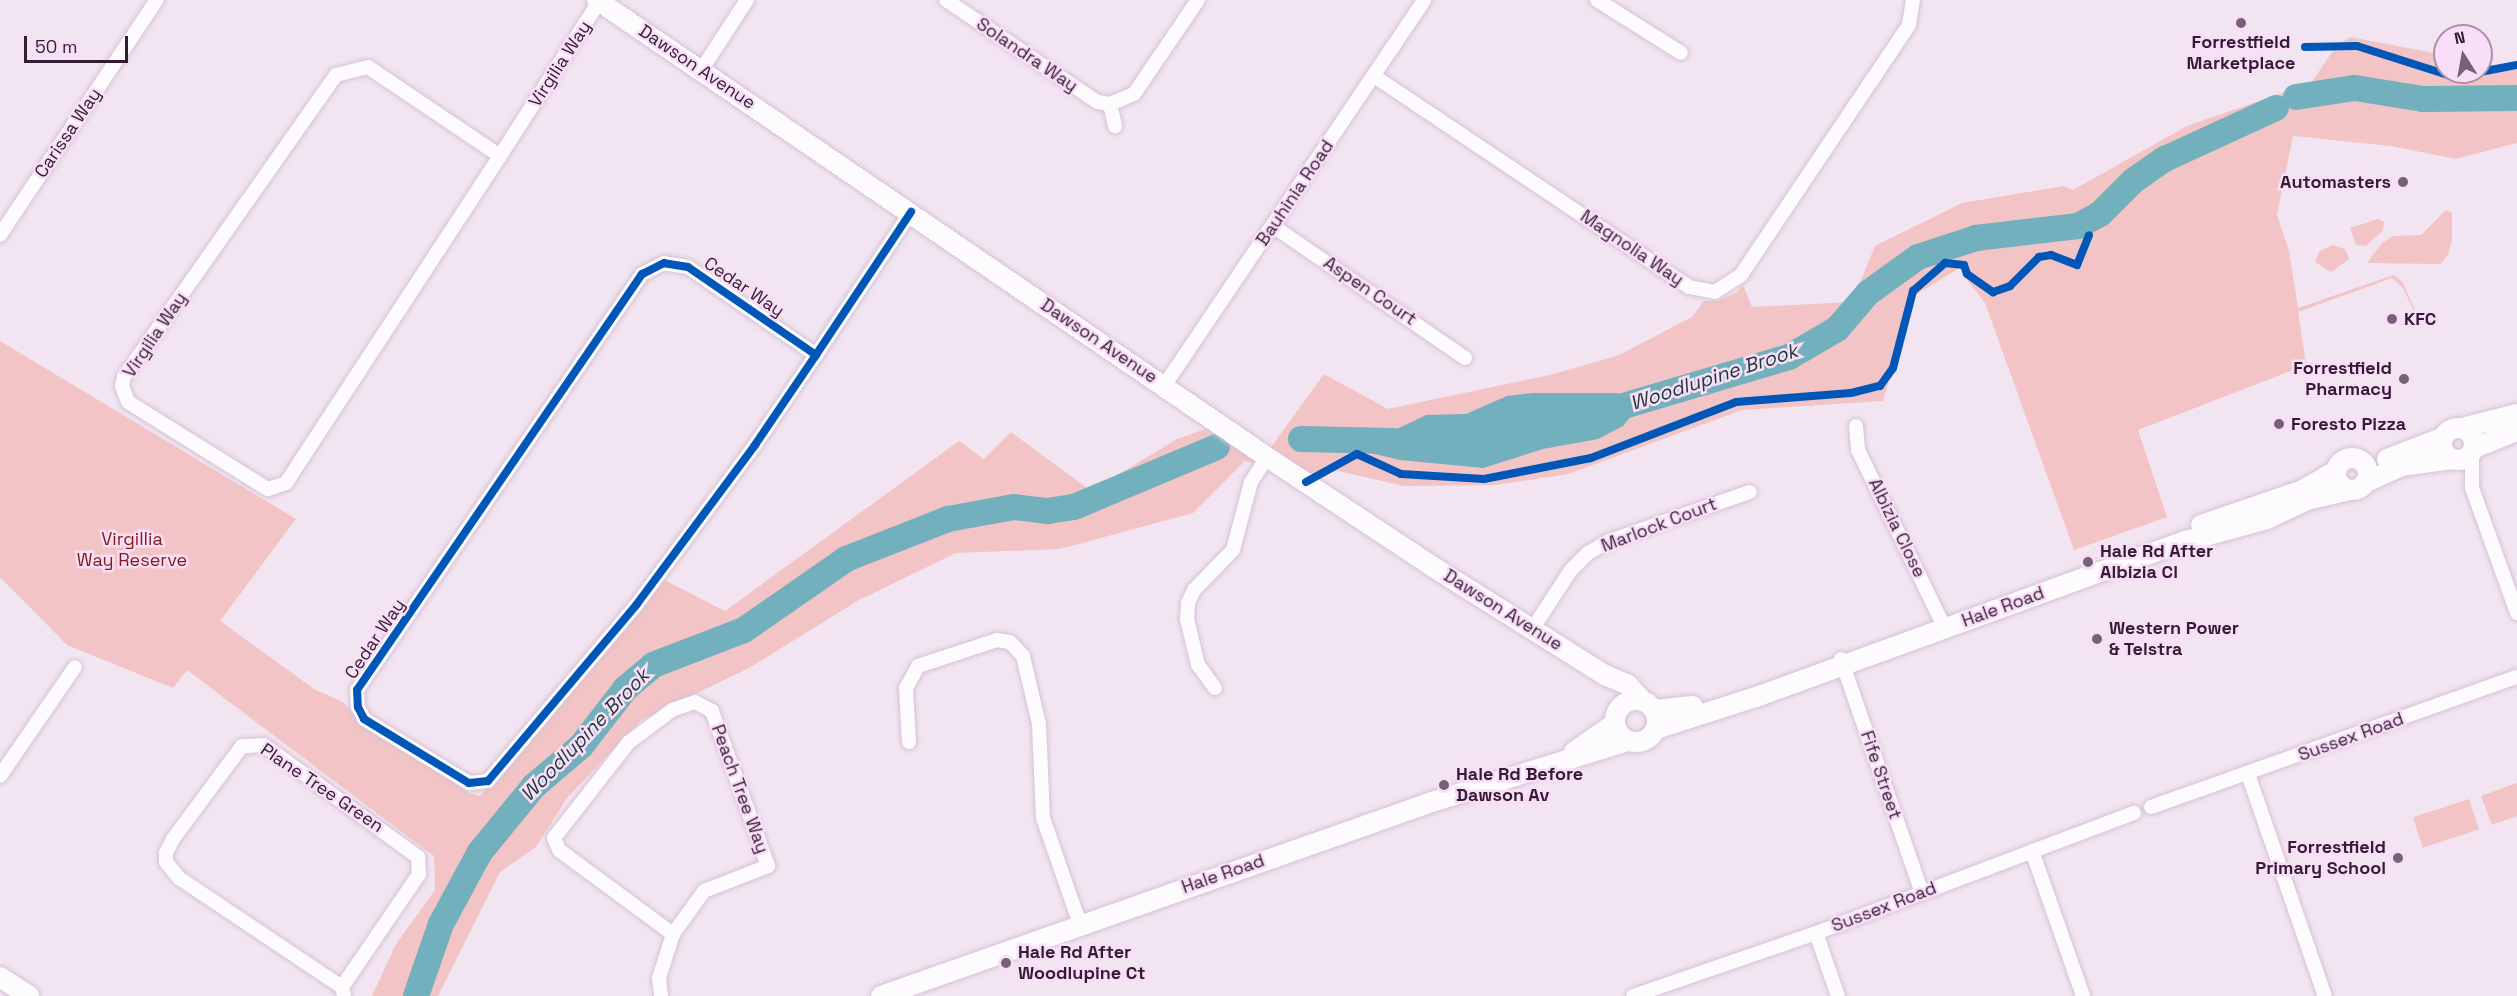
<!DOCTYPE html>
<style>
body{margin:0}
#map{position:relative;width:2517px;height:996px;overflow:hidden;background:#f2e4f1;font-family:"Space Grotesk",sans-serif}
div>[style]{position:absolute}
[style*='--x']{left:calc(var(--x)*1px);top:calc(var(--y)*1px);width:calc(var(--w)*1px);rotate:calc(var(--a)*1deg)}
.green>*{inset:0;background:#f2c4c5;transform-origin:0 0}
.water>*{inset:0;background:#71b0bc}
.river>*{height:26px;margin:-13px;padding:0 13px;transform-origin:13px;border-radius:13px;background:#71b0bc}
.roads{filter:drop-shadow(0 0 2px #d4c2d4) drop-shadow(0 0 2px #d4c2d4)}
.street>*{height:14px;margin:-7px;padding:0 7px;transform-origin:7px;border-radius:7px;background:#fdfbfd}
.secondary>*{height:20px;margin:-10px;padding:0 10px;transform-origin:10px;border-radius:10px;background:#fdfbfd}
.secondary>.ring{margin:-10px;padding:0;box-sizing:content-box;background:none;border:20px solid #fdfbfd;border-radius:50%}
.cycleway>*{height:8px;margin:-4px;padding:0 4px;transform-origin:4px;border-radius:4px;background:#0057b8}
.dots>*{width:16px;height:16px;translate:-50% -50%;box-sizing:border-box;border:3px solid #f8def7;border-radius:50%}
span{translate:-50% -50%;white-space:nowrap;text-align:center;line-height:1.15;-webkit-text-stroke:5px #f8def7;paint-order:stroke}
.poi-label{font-size:18px;color:#341c34;font-weight:700}
.right{translate:-100% -50%;text-align:right}
.left{translate:0 -50%;text-align:left}
.street-label{font-size:18px;color:#341c34}
.park-label{font-size:18px;color:#851918}
.water-label{font-size:20px;color:#1b383c;font-style:italic}
.north{position:absolute;left:2433px;top:24px;width:60px;height:60px;box-sizing:border-box;background:#f8def7;border:2px solid #aa90a9;border-radius:50%;rotate:349deg;font-size:16px;font-weight:700;line-height:24px;text-align:center;color:#341c34}
.north::after{content:'';display:block;margin:auto;width:21px;height:27px;background:#766276;clip-path:polygon(50% 0,100% 100%,50% 72%,0 100%)}
.scale{position:absolute;left:24px;top:36px;width:104px;height:27px;box-sizing:border-box;border:3px solid #341c34;border-top:0;padding-left:8px;font-size:18px;line-height:21px;white-space:nowrap;color:#341c34;-webkit-text-stroke:4px #f8def7;paint-order:stroke}
</style>
<div id="map">
<div class="green">
<div style="clip-path:polygon(2350px 37px,2445px 55px,2445px 72px,2481px 72px,2481px 62px,2517px 70px,2517px 143px,2455px 159px,2391px 146px,2293px 136px,2277px 215px,2289px 251px,2298px 308px,2394px 275px,2403px 283px,2425px 334px,2403px 288px,2392px 278px,2298px 312px,2306px 365px,2138px 430px,2167px 517px,2074px 550px,1985px 303px,1965px 277px,1964px 265px,1914px 296px,1883px 401px,1742px 410px,1568px 474px,1495px 485px,1404px 486px,1334px 470px,1311px 478px,1245px 461px,1193px 513px,1060px 549px,956px 553px,859px 600px,749px 668px,641px 720px,567px 798px,536px 847px,500px 872px,438px 996px,372px 996px,396px 944px,435px 890px,434px 856px,187px 670px,173px 688px,67px 645px,0 577px,0 341px,296px 519px,220px 621px,314px 689px,343px 702px,360px 721px,469px 793px,480px 796px,664px 580px,725px 611px,959px 441px,984px 459px,1011px 432px,1091px 491px,1177px 439px,1223px 423px,1269px 450px,1324px 374px,1388px 409px,1554px 374px,1619px 355px,1692px 317px,1704px 301px,1717px 301px,1736px 293px,1743px 285px,1752px 307px,1852px 302px,1875px 246px,1962px 203px,2064px 186px,2073px 190px,2187px 126px,2311px 83px,2335px 48px)"></div>
<div style="clip-path:polygon(2446px 210px,2452px 213px,2452px 240px,2448px 255px,2440px 264px,2367px 263px,2382px 243px,2393px 236px,2421px 235px)"></div>
<div style="clip-path:polygon(2378px 219px,2384px 222px,2383px 230px,2366px 246px,2356px 245px,2350px 228px)"></div>
<div style="clip-path:polygon(2332px 245px,2345px 249px,2349px 259px,2331px 272px,2315px 262px,2319px 252px)"></div>
<div style="clip-path:polygon(2517px 783px,2517px 816px,2492px 825px,2481px 796px)"></div>
<div style="left:2469px;top:799px;width:32px;height:59px;rotate:72deg"></div>
</div>
<div class="water">
<div style="clip-path:polygon(1532px 393px,1617px 393px,1632px 401px,1636px 410px,1623px 426px,1598px 439px,1543px 449px,1483px 468px,1400px 460px,1358px 450px,1358px 434px,1395px 430px,1426px 415px,1466px 414px,1507px 396px)"></div>
</div>
<div class="river">
<div style="--x:2296;--y:97;--w:60;--a:-8.7"></div>
<div style="--x:2355;--y:88;--w:69;--a:9.2"></div>
<div style="--x:2423;--y:99;--w:94;--a:-0.6"></div>
<div style="--x:1600;--y:413;--w:197;--a:-16.5"></div>
<div style="--x:1789;--y:357;--w:56;--a:-30.3"></div>
<div style="--x:1837;--y:329;--w:48;--a:-49.3"></div>
<div style="--x:1868;--y:293;--w:62;--a:-35.8"></div>
<div style="--x:1918;--y:257;--w:61;--a:-18.1"></div>
<div style="--x:1976;--y:238;--w:103;--a:-6.7"></div>
<div style="--x:2078;--y:226;--w:25;--a:-29"></div>
<div style="--x:2100;--y:214;--w:47;--a:-45"></div>
<div style="--x:2133;--y:181;--w:39;--a:-35"></div>
<div style="--x:2165;--y:159;--w:122;--a:-24.7"></div>
<div style="--x:1301;--y:439;--w:92;--a:1.2"></div>
<div style="--x:416;--y:996;--w:76;--a:-70.9"></div>
<div style="--x:441;--y:924;--w:82;--a:-61.6"></div>
<div style="--x:480;--y:852;--w:85;--a:-50.7"></div>
<div style="--x:534;--y:786;--w:62;--a:-40.4"></div>
<div style="--x:581;--y:746;--w:73;--a:-52.2"></div>
<div style="--x:626;--y:688;--w:35;--a:-40"></div>
<div style="--x:653;--y:665;--w:97;--a:-21"></div>
<div style="--x:744;--y:630;--w:124;--a:-34.8"></div>
<div style="--x:846;--y:559;--w:110;--a:-21.4"></div>
<div style="--x:948;--y:519;--w:67;--a:-10.3"></div>
<div style="--x:1014;--y:507;--w:34;--a:7"></div>
<div style="--x:1048;--y:511;--w:26;--a:-9"></div>
<div style="--x:1074;--y:507;--w:155;--a:-22.8"></div>
</div>
<div class="roads">
<div class="street">
<div style="--x:946;--y:0;--w:182;--a:34"></div>
<div style="--x:1097;--y:102;--w:13;--a:9"></div>
<div style="--x:1110;--y:104;--w:26;--a:-23"></div>
<div style="--x:1134;--y:94;--w:114;--a:-55.8"></div>
<div style="--x:1597;--y:0;--w:99;--a:32.2"></div>
<div style="--x:702;--y:69;--w:82;--a:-56.9"></div>
<div style="--x:1374;--y:76;--w:379;--a:33.8"></div>
<div style="--x:1689;--y:287;--w:26;--a:11"></div>
<div style="--x:1715;--y:292;--w:31;--a:-33"></div>
<div style="--x:1741;--y:275;--w:301;--a:-56.1"></div>
<div style="--x:1909;--y:25;--w:25;--a:-81"></div>
<div style="--x:1110;--y:104;--w:23;--a:77"></div>
<div style="--x:500;--y:156;--w:159;--a:-146"></div>
<div style="--x:368;--y:67;--w:33;--a:166"></div>
<div style="--x:336;--y:75;--w:369;--a:125.1"></div>
<div style="--x:124;--y:377;--w:9;--a:103"></div>
<div style="--x:122;--y:386;--w:17;--a:69"></div>
<div style="--x:128;--y:402;--w:165;--a:31.9"></div>
<div style="--x:268;--y:489;--w:19;--a:-18"></div>
<div style="--x:286;--y:483;--w:391;--a:-56.8"></div>
<div style="--x:500;--y:156;--w:183;--a:-57.3"></div>
<div style="--x:1273;--y:226;--w:233;--a:34.5"></div>
<div style="--x:0;--y:235;--w:283;--a:-56.3"></div>
<div style="--x:816;--y:355;--w:155;--a:-145.5"></div>
<div style="--x:688;--y:267;--w:24;--a:-171"></div>
<div style="--x:664;--y:263;--w:25;--a:153"></div>
<div style="--x:642;--y:274;--w:504;--a:124.41"></div>
<div style="--x:357;--y:690;--w:17;--a:87"></div>
<div style="--x:358;--y:707;--w:13;--a:63"></div>
<div style="--x:364;--y:719;--w:123;--a:31.4"></div>
<div style="--x:469;--y:783;--w:19;--a:-6"></div>
<div style="--x:488;--y:781;--w:231;--a:-49.9"></div>
<div style="--x:637;--y:604;--w:198;--a:-53.4"></div>
<div style="--x:755;--y:445;--w:109;--a:-55.9"></div>
<div style="--x:816;--y:355;--w:172;--a:-56.4"></div>
<div style="--x:1164;--y:386;--w:465;--a:-56"></div>
<div style="--x:1856;--y:426;--w:24;--a:85"></div>
<div style="--x:1858;--y:450;--w:198;--a:64"></div>
<div style="--x:2472;--y:453;--w:35;--a:90"></div>
<div style="--x:2472;--y:488;--w:133;--a:70.2"></div>
<div style="--x:1533;--y:628;--w:69;--a:-56.8"></div>
<div style="--x:1571;--y:570;--w:24;--a:-45"></div>
<div style="--x:1588;--y:553;--w:24;--a:-30"></div>
<div style="--x:1609;--y:541;--w:149;--a:-19.2"></div>
<div style="--x:1841;--y:659;--w:248;--a:70.9"></div>
<div style="--x:1215;--y:688;--w:29;--a:-126"></div>
<div style="--x:1198;--y:665;--w:47;--a:-103.4"></div>
<div style="--x:1187;--y:619;--w:16;--a:-86"></div>
<div style="--x:1188;--y:603;--w:14;--a:-65"></div>
<div style="--x:1194;--y:590;--w:56;--a:-45.7"></div>
<div style="--x:1233;--y:550;--w:70;--a:-75.2"></div>
<div style="--x:1251;--y:482;--w:30;--a:-57"></div>
<div style="--x:909;--y:742;--w:54;--a:-93.2"></div>
<div style="--x:906;--y:688;--w:25;--a:-61"></div>
<div style="--x:918;--y:666;--w:83;--a:-18.2"></div>
<div style="--x:997;--y:640;--w:13;--a:9"></div>
<div style="--x:1010;--y:642;--w:19;--a:47"></div>
<div style="--x:1023;--y:656;--w:70;--a:76.8"></div>
<div style="--x:1039;--y:724;--w:94;--a:87.6"></div>
<div style="--x:1043;--y:818;--w:112;--a:70.8"></div>
<div style="--x:2248;--y:774;--w:235;--a:70.9"></div>
<div style="--x:0;--y:776;--w:132;--a:-55.5"></div>
<div style="--x:2151;--y:807;--w:388;--a:-19.6"></div>
<div style="--x:2032;--y:851;--w:154;--a:70.6"></div>
<div style="--x:1816;--y:933;--w:67;--a:70.8"></div>
<div style="--x:342;--y:987;--w:137;--a:-55.7"></div>
<div style="--x:419;--y:874;--w:17;--a:-93"></div>
<div style="--x:418;--y:857;--w:190;--a:-144"></div>
<div style="--x:264;--y:745;--w:22;--a:177"></div>
<div style="--x:242;--y:746;--w:116;--a:126.6"></div>
<div style="--x:173;--y:839;--w:16;--a:117"></div>
<div style="--x:166;--y:853;--w:9;--a:90"></div>
<div style="--x:166;--y:862;--w:21;--a:51"></div>
<div style="--x:179;--y:878;--w:196;--a:33.8"></div>
<div style="--x:342;--y:987;--w:9;--a:77"></div>
<div style="--x:661;--y:996;--w:18;--a:-96"></div>
<div style="--x:659;--y:978;--w:46;--a:-72.3"></div>
<div style="--x:673;--y:934;--w:53;--a:-54.2"></div>
<div style="--x:704;--y:891;--w:69;--a:-21.3"></div>
<div style="--x:768;--y:866;--w:165;--a:-109.9"></div>
<div style="--x:712;--y:711;--w:19;--a:-152"></div>
<div style="--x:695;--y:702;--w:24;--a:161"></div>
<div style="--x:672;--y:710;--w:54;--a:143.3"></div>
<div style="--x:629;--y:742;--w:122;--a:128"></div>
<div style="--x:554;--y:838;--w:13;--a:67"></div>
<div style="--x:559;--y:850;--w:142;--a:36.4"></div>
<div style="--x:1633;--y:996;--w:194;--a:-19"></div>
<div style="--x:1816;--y:933;--w:340;--a:-20.7"></div>
</div>
<div class="secondary">
<div style="--x:597;--y:0;--w:811;--a:34.3"></div>
<div style="--x:1267;--y:457;--w:196;--a:33.5"></div>
<div style="--x:1430;--y:565;--w:207;--a:32.2"></div>
<div style="--x:1605;--y:675;--w:25;--a:23"></div>
<div style="--x:1628;--y:685;--w:22;--a:47"></div>
<div class="ring" style="left:2442px;top:428px;width:12px;height:12px"></div>
<div style="--x:2462;--y:428;--w:57;--a:-14.3"></div>
<div style="--x:2474;--y:448;--w:46;--a:-21.6"></div>
<div class="ring" style="left:2336px;top:458px;width:12px;height:12px"></div>
<div style="--x:2387;--y:459;--w:61;--a:-21.1"></div>
<div style="--x:2366;--y:482;--w:39;--a:-24"></div>
<div style="--x:2402;--y:466;--w:50;--a:-8"></div>
<div style="--x:2201;--y:525;--w:108;--a:-18.9"></div>
<div style="--x:2303;--y:490;--w:39;--a:-30"></div>
<div class="ring" style="left:1615px;top:700px;width:22px;height:22px"></div>
<div style="--x:1654;--y:710;--w:39;--a:-6"></div>
<div style="--x:1656;--y:729;--w:108;--a:-17.8"></div>
<div style="--x:1759;--y:696;--w:454;--a:-20"></div>
<div style="--x:2186;--y:541;--w:84;--a:-15.2"></div>
<div style="--x:2267;--y:519;--w:44;--a:-25.4"></div>
<div style="--x:2307;--y:500;--w:44;--a:-13.1"></div>
<div style="--x:1574;--y:752;--w:50;--a:-35.3"></div>
<div style="--x:0;--y:977;--w:35;--a:33"></div>
<div style="--x:881;--y:996;--w:584;--a:-19.4"></div>
<div style="--x:1432;--y:802;--w:205;--a:-17.3"></div>
</div>
</div>
<div class="cycleway">
<div style="--x:2305;--y:47;--w:52;--a:-1.1"></div>
<div style="--x:2357;--y:46;--w:102;--a:17.7"></div>
<div style="--x:2454;--y:77;--w:64;--a:-10.8"></div>
<div style="--x:816;--y:355;--w:155;--a:-145.5"></div>
<div style="--x:688;--y:267;--w:24;--a:-171"></div>
<div style="--x:664;--y:263;--w:25;--a:153"></div>
<div style="--x:642;--y:274;--w:504;--a:124.41"></div>
<div style="--x:357;--y:690;--w:17;--a:87"></div>
<div style="--x:358;--y:707;--w:13;--a:63"></div>
<div style="--x:364;--y:719;--w:123;--a:31.4"></div>
<div style="--x:469;--y:783;--w:19;--a:-6"></div>
<div style="--x:488;--y:781;--w:231;--a:-49.9"></div>
<div style="--x:637;--y:604;--w:198;--a:-53.4"></div>
<div style="--x:755;--y:445;--w:109;--a:-55.9"></div>
<div style="--x:816;--y:355;--w:172;--a:-56.4"></div>
<div style="--x:1306;--y:482;--w:58;--a:-28.8"></div>
<div style="--x:1357;--y:454;--w:48;--a:24.4"></div>
<div style="--x:1401;--y:474;--w:83;--a:3.4"></div>
<div style="--x:1484;--y:479;--w:109;--a:-11.1"></div>
<div style="--x:1591;--y:458;--w:155;--a:-21.1"></div>
<div style="--x:1736;--y:402;--w:115;--a:-4.5"></div>
<div style="--x:1851;--y:393;--w:30;--a:-14"></div>
<div style="--x:1880;--y:386;--w:22;--a:-54"></div>
<div style="--x:1893;--y:368;--w:80;--a:-75.4"></div>
<div style="--x:1913;--y:291;--w:43;--a:-41.2"></div>
<div style="--x:1945;--y:263;--w:19;--a:6"></div>
<div style="--x:1964;--y:265;--w:9;--a:72"></div>
<div style="--x:1967;--y:274;--w:32;--a:35"></div>
<div style="--x:1993;--y:292;--w:18;--a:-19"></div>
<div style="--x:2010;--y:286;--w:41;--a:-45"></div>
<div style="--x:2039;--y:257;--w:12;--a:-9"></div>
<div style="--x:2051;--y:255;--w:28;--a:21"></div>
<div style="--x:2077;--y:265;--w:32;--a:-68"></div>
</div>
<div class="dots">
<div style="left:2241px;top:23px;background:#766276"></div>
<div style="left:2403px;top:182px;background:#766276"></div>
<div style="left:2392px;top:319px;background:#766276"></div>
<div style="left:2404px;top:379px;background:#766276"></div>
<div style="left:2279px;top:424px;background:#766276"></div>
<div style="left:2088px;top:562px;background:#766276"></div>
<div style="left:2097px;top:639px;background:#766276"></div>
<div style="left:1444px;top:785px;background:#766276"></div>
<div style="left:2398px;top:858px;background:#766276"></div>
<div style="left:1006px;top:963px;background:#766276"></div>
</div>
<div class="poi-label">
<span style="left:2241px;top:53px">Forrestfield<br>Marketplace</span>
<span class="right" style="left:2391px;top:182px">Automasters</span>
<span class="left" style="left:2404px;top:319px">KFC</span>
<span class="right" style="left:2392px;top:379px">Forrestfield<br>Pharmacy</span>
<span class="left" style="left:2291px;top:424px">Foresto Pizza</span>
<span class="left" style="left:2100px;top:562px">Hale Rd After<br>Albizia Cl</span>
<span class="left" style="left:2109px;top:639px">Western Power<br>&amp; Telstra</span>
<span class="left" style="left:1456px;top:785px">Hale Rd Before<br>Dawson Av</span>
<span class="right" style="left:2386px;top:858px">Forrestfield<br>Primary School</span>
<span class="left" style="left:1018px;top:963px">Hale Rd After<br>Woodlupine Ct</span>
</div>
<div class="street-label">
<span style="left:1027px;top:55px;rotate:34deg">Solandra Way</span>
<span style="left:560px;top:64px;rotate:-57deg">Virgilia Way</span>
<span style="left:697px;top:67px;rotate:34deg">Dawson Avenue</span>
<span style="left:68px;top:133px;rotate:-56deg">Carissa Way</span>
<span style="left:1295px;top:193px;rotate:-56deg">Bauhinia Road</span>
<span style="left:1632px;top:248px;rotate:34deg">Magnolia Way</span>
<span style="left:744px;top:287px;rotate:34deg">Cedar Way</span>
<span style="left:1370px;top:291px;rotate:34deg">Aspen Court</span>
<span style="left:155px;top:335px;rotate:-56deg">Virgilia Way</span>
<span style="left:1099px;top:341px;rotate:34deg">Dawson Avenue</span>
<span style="left:1659px;top:525px;rotate:-21deg">Marlock Court</span>
<span style="left:1897px;top:528px;rotate:64deg">Albizia Close</span>
<span style="left:2003px;top:607px;rotate:-20deg">Hale Road</span>
<span style="left:1503px;top:610px;rotate:32deg">Dawson Avenue</span>
<span style="left:375px;top:639px;rotate:-56deg">Cedar Way</span>
<span style="left:2351px;top:737px;rotate:-20deg">Sussex Road</span>
<span style="left:1881px;top:775px;rotate:71deg">Fife Street</span>
<span style="left:322px;top:788px;rotate:34deg">Plane Tree Green</span>
<span style="left:740px;top:789px;rotate:70deg">Peach Tree Way</span>
<span style="left:1223px;top:874px;rotate:-19deg">Hale Road</span>
<span style="left:1884px;top:907px;rotate:-21deg">Sussex Road</span>
</div>
<div class="park-label">
<span style="left:132px;top:550px">Virgillia<br>Way Reserve</span>
</div>
<div class="water-label">
<span style="left:1714px;top:377px;rotate:-18deg">Woodlupine Brook</span>
<span style="left:585px;top:735px;rotate:-46deg">Woodlupine Brook</span>
</div>
<div class="north">N</div>
<div class="scale">50 m</div>
</div>
